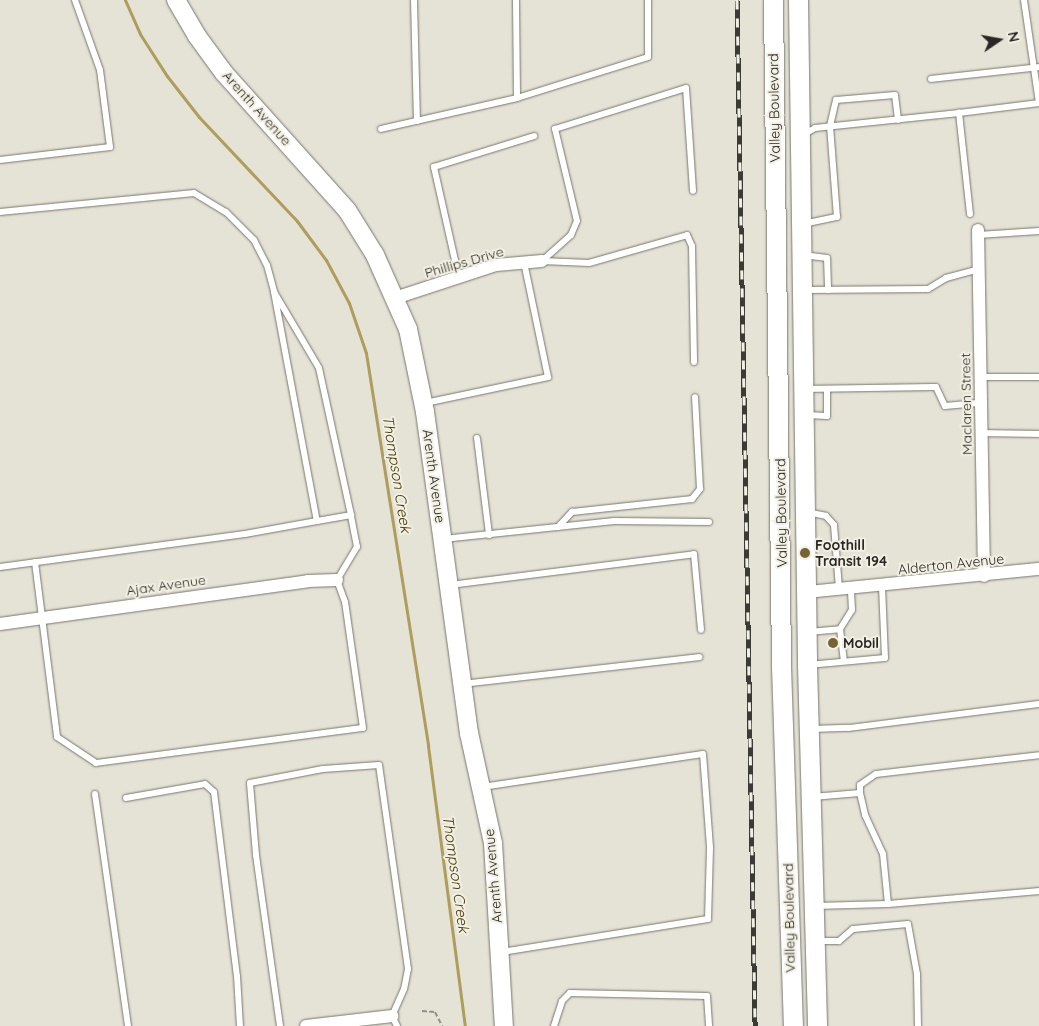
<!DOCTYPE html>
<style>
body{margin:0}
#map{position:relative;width:1039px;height:1026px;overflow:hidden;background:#e5e2d6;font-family:Quicksand,sans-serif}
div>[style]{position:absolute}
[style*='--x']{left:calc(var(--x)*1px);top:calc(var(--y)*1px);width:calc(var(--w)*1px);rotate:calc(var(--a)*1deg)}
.stream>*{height:3px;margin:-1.5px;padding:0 1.5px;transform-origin:1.5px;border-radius:1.5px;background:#ae9d5c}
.path>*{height:2px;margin-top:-1px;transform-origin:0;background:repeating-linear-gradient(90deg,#929088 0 5px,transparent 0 7.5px)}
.roads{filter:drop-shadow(0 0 1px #79766c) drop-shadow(0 0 1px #79766c)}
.lane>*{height:6px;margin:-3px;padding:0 3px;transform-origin:3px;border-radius:3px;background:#fff}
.street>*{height:12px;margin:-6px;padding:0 6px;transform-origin:6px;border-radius:6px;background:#fff}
.secondary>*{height:18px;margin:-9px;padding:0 9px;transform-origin:9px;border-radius:9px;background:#fff}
.primary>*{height:19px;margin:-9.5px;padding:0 9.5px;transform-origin:9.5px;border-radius:9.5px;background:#fff}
.rail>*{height:5px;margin-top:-2.5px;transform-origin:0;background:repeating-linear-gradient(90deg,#f2efe3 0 9px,#3b3a35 0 18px);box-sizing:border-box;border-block:1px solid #3b3a35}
.dots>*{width:14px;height:14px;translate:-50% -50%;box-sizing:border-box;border:2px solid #f2efe3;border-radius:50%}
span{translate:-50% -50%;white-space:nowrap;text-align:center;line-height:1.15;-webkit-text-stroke:4px #f2efe3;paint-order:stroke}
.street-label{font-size:14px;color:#282723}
.poi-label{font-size:14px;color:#282723;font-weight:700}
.left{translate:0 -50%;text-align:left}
.water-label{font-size:15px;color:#473a03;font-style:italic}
.north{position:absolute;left:974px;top:15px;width:50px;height:50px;-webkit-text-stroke:4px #f2efe3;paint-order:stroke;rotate:78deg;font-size:14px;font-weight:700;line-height:20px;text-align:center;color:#282723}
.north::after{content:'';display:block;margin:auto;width:18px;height:22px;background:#282723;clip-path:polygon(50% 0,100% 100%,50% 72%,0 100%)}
</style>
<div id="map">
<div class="stream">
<div style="--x:125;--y:0;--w:37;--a:66"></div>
<div style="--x:140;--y:34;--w:50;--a:57.3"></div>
<div style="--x:167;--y:76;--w:52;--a:52"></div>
<div style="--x:199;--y:117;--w:143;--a:46.7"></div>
<div style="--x:297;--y:221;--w:49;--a:53.4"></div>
<div style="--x:326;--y:260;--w:49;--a:61.9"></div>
<div style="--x:349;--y:303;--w:53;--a:71.2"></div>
<div style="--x:366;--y:353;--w:398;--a:81"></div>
<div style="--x:428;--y:746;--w:282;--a:82.5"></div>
</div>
<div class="path">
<div style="--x:422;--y:1011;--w:13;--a:4"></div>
<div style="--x:435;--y:1012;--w:16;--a:63"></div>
</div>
<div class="roads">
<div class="lane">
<div style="--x:414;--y:0;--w:121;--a:88.6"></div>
<div style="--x:516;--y:0;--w:98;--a:89.4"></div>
<div style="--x:517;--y:98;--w:137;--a:-17.4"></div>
<div style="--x:648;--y:57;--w:57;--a:-90"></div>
<div style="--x:931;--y:79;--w:109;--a:-6.3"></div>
<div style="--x:381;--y:129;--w:139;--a:-12.8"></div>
<div style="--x:803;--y:135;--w:14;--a:-30"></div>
<div style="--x:815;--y:128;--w:145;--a:-5.9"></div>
<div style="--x:0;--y:160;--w:111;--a:-6.7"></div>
<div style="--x:110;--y:147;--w:78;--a:-97.4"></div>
<div style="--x:100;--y:70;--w:74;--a:-109.7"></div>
<div style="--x:0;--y:212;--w:195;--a:-5.6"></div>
<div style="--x:194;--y:193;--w:37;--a:31"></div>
<div style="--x:226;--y:212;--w:40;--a:45"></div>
<div style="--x:254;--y:240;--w:28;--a:63"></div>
<div style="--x:267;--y:265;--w:28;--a:75"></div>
<div style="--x:970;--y:214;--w:102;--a:-96.2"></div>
<div style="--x:959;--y:113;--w:81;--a:-7.1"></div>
<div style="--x:1039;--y:103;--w:104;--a:-98.3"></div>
<div style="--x:803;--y:224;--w:35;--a:-12"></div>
<div style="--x:837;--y:217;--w:91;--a:-94.4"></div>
<div style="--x:830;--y:126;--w:27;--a:-77"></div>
<div style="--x:836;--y:100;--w:59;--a:-4.8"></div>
<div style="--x:895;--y:95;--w:25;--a:83"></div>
<div style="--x:978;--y:235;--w:61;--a:-3.8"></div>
<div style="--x:803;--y:255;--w:24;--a:7"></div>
<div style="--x:827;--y:258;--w:32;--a:88"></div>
<div style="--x:542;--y:261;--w:39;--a:-42"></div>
<div style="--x:571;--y:235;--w:15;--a:-67"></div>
<div style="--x:577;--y:221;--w:95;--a:-103.4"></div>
<div style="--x:555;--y:129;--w:137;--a:-17.4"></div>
<div style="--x:686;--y:88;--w:103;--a:86.1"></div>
<div style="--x:542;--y:261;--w:47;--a:2.4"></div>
<div style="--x:589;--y:263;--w:102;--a:-15.9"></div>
<div style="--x:687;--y:235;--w:12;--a:66"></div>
<div style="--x:692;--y:246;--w:116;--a:89"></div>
<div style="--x:459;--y:278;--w:114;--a:-102.7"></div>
<div style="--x:434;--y:167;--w:105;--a:-17.2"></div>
<div style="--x:805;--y:290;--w:123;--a:-0.5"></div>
<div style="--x:928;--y:289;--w:21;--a:-31"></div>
<div style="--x:946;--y:278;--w:34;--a:-15"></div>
<div style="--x:980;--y:377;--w:59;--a:0"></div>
<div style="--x:804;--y:389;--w:132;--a:-0.9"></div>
<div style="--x:936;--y:387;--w:21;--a:65"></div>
<div style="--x:945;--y:406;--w:36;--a:-5"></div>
<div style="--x:425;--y:403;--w:126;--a:-11.9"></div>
<div style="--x:548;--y:377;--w:117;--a:-101.8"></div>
<div style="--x:806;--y:415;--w:21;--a:3"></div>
<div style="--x:827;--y:416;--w:26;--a:-90"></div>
<div style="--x:981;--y:433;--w:58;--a:1"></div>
<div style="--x:477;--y:438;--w:98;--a:82.9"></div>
<div style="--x:806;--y:512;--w:20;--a:11"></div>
<div style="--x:826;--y:516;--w:12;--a:48"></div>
<div style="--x:834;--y:525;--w:64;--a:85.5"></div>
<div style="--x:558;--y:527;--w:21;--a:-47"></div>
<div style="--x:572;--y:512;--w:121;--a:-6.2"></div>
<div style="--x:692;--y:499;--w:13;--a:-51"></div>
<div style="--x:700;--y:489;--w:92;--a:-93.1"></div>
<div style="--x:443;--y:539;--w:172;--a:-6"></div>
<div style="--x:614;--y:521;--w:95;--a:0.6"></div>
<div style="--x:35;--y:562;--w:176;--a:82.8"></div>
<div style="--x:57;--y:737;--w:47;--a:33.7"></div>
<div style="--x:96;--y:763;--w:269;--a:-7.5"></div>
<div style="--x:363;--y:728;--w:127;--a:-98.1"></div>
<div style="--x:345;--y:602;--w:23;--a:-110"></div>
<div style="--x:337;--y:580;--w:39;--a:-59"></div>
<div style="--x:357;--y:547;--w:33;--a:-101"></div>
<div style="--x:351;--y:515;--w:150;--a:-102.3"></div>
<div style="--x:319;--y:368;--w:88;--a:-120.6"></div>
<div style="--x:274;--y:292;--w:233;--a:79.4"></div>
<div style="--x:317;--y:521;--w:35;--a:-10"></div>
<div style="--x:0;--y:567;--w:247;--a:-7.7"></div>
<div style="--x:245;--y:534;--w:73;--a:-10.2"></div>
<div style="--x:450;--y:585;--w:246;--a:-7.2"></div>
<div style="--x:694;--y:554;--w:76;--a:84.7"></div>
<div style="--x:840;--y:629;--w:31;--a:83"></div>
<div style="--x:808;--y:632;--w:32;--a:-5"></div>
<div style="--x:840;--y:629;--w:22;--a:-58"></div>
<div style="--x:852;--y:610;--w:22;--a:-93"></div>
<div style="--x:808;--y:665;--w:77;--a:-5.2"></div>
<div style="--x:885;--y:658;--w:73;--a:-92.4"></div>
<div style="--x:463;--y:684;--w:238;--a:-6.5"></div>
<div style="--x:811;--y:729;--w:38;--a:-2"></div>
<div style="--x:849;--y:728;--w:192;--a:-7.2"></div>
<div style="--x:482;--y:787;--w:223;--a:-8.5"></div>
<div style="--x:703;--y:754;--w:94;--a:85.7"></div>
<div style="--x:710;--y:848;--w:71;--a:91.6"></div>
<div style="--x:708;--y:919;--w:209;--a:170.9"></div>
<div style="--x:860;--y:793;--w:8;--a:-90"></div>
<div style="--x:860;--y:785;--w:19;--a:-35"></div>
<div style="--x:876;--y:774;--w:164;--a:-6.6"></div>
<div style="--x:95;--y:794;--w:234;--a:81.9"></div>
<div style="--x:812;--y:797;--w:48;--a:-4.8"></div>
<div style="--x:860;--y:793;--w:23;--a:77"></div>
<div style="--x:865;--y:815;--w:43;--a:65.2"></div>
<div style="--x:883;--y:854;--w:50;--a:84.3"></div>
<div style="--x:126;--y:798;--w:80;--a:-10"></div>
<div style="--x:205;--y:784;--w:12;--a:42"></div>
<div style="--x:214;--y:792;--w:185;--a:82.9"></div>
<div style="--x:237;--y:976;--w:50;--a:86.6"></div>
<div style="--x:815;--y:906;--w:73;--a:-1.6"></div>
<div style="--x:888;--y:904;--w:152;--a:-4.9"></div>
<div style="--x:816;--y:941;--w:23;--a:0"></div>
<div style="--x:839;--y:941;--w:18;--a:-41"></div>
<div style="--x:853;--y:929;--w:55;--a:-5.2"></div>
<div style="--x:908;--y:924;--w:51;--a:79.8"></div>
<div style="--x:917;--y:974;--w:52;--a:88.9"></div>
<div style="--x:280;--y:1026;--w:173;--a:-98"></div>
<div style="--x:256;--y:855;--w:72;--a:-94.8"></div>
<div style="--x:250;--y:783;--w:74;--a:-10.9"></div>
<div style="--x:323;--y:769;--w:56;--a:-4.1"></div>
<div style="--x:379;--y:765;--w:206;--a:81.9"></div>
<div style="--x:408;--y:969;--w:20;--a:101"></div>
<div style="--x:404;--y:989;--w:30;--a:114"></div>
<div style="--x:392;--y:1016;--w:11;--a:63"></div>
<div style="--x:554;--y:1026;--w:26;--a:-72"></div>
<div style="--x:562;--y:1001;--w:11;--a:-45"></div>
<div style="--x:570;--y:993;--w:137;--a:1.3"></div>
<div style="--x:707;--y:996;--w:30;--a:86"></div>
</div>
<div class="street">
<div style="--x:978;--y:230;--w:346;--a:89"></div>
<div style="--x:395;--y:298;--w:106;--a:-18.1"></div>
<div style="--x:496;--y:265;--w:46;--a:-5"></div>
<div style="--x:807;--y:592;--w:233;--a:-5.7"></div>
<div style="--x:0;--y:624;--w:311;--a:-7.9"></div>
<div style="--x:308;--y:581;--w:29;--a:-2"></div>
<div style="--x:306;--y:1026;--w:87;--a:-6.6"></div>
</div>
<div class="secondary">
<div style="--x:176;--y:0;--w:42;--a:59.7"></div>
<div style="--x:197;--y:36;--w:46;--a:53.9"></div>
<div style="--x:224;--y:73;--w:184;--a:48.1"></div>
<div style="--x:347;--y:210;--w:53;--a:58.1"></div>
<div style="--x:375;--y:255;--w:81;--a:66"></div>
<div style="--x:408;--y:329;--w:85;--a:78.4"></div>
<div style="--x:425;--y:412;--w:324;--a:82.2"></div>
<div style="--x:469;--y:733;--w:113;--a:77.7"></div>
<div style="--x:493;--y:843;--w:183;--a:86.6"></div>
</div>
<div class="primary">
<div style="--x:773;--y:0;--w:666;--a:89.31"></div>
<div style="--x:781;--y:666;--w:360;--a:88.1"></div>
<div style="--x:798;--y:0;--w:665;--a:89.22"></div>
<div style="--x:807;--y:665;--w:361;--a:88.4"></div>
</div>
</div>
<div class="rail">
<div style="--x:737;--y:0;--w:1026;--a:88.99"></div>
</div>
<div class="dots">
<div style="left:805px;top:553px;background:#746634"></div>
<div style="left:833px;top:643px;background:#746634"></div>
</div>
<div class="street-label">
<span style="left:257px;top:108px;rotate:48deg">Arenth Avenue</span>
<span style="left:774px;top:108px;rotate:-91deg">Valley Boulevard</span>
<span style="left:464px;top:262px;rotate:-16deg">Phillips Drive</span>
<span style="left:966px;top:404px;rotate:-91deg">Maclaren Street</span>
<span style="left:434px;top:476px;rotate:82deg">Arenth Avenue</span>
<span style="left:781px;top:513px;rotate:-91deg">Valley Boulevard</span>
<span style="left:951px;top:564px;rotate:-6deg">Alderton Avenue</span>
<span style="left:166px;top:585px;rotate:-8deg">Ajax Avenue</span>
<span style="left:493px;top:876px;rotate:-95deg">Arenth Avenue</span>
<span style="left:789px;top:918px;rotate:-91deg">Valley Boulevard</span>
</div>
<div class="poi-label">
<span class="left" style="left:815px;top:553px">Foothill<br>Transit 194</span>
<span class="left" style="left:843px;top:643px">Mobil</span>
</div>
<div class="water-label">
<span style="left:397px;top:474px;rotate:81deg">Thompson Creek</span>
<span style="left:456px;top:874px;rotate:82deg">Thompson Creek</span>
</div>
<div class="north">N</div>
</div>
